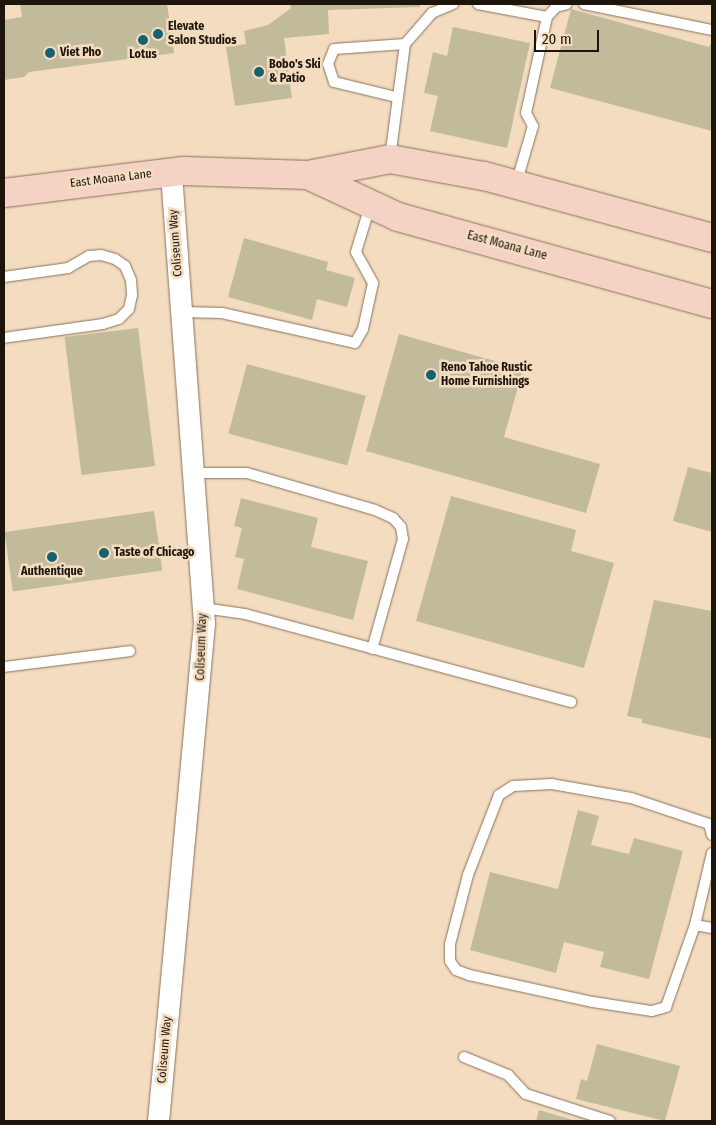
<!DOCTYPE html>
<style>
body{margin:0}
#map{position:relative;width:716px;height:1125px;overflow:hidden;background:#f4dcc1;font-family:"Fira Sans Condensed",sans-serif}
div>[style]{position:absolute}
[style*='--x']{left:calc(var(--x)*1px);top:calc(var(--y)*1px);width:calc(var(--w)*1px);rotate:calc(var(--a)*1deg)}
.building>*{inset:0;background:#c1bb9b;transform-origin:0 0}
.roads{filter:drop-shadow(0 0 1px #88725a) drop-shadow(0 0 1px #88725a)}
.service>*{height:10px;margin:-5px;padding:0 5px;transform-origin:5px;border-radius:5px;background:#fff}
.minor>*{height:21px;margin:-10.5px;padding:0 10.5px;transform-origin:10.5px;border-radius:10.5px;background:#fff}
.secondary>*{height:28px;margin:-14px;padding:0 14px;transform-origin:14px;border-radius:14px;background:#f5d3c4}
.dots>*{width:14px;height:14px;translate:-50% -50%;box-sizing:border-box;border:2px solid #f4dcc1;border-radius:50%}
span{translate:-50% -50%;white-space:nowrap;text-align:center;line-height:1.15;-webkit-text-stroke:5px #f4dcc1;paint-order:stroke}
.poi-label{font-size:12px;color:#1d150b;font-weight:700}
.left{translate:0 -50%;text-align:left}
.street-label{font-size:12px;color:#1d150b}
.frame{position:absolute;inset:0;border:5px solid #1d150b;pointer-events:none}
.scale{position:absolute;left:534px;top:30px;width:65px;height:22px;box-sizing:border-box;border:2px solid #1d150b;border-top:0;padding-left:6px;font-size:15px;line-height:18px;white-space:nowrap;color:#1d150b;-webkit-text-stroke:4px #f4dcc1;paint-order:stroke}
</style>
<div id="map">
<div class="building">
<div style="clip-path:polygon(20px 4px,167px 4px,174px 53px,29px 72px,24px 77px,4px 80px,4px 20px,22px 17px)"></div>
<div style="clip-path:polygon(290px 4px,420px 4px,420px 7px,328px 10px,329px 34px,284px 38px,292px 98px,235px 106px,226px 47px,246px 44px,244px 31px,268px 25px,291px 8px)"></div>
<div style="clip-path:polygon(571px 9px,709px 47px,712px 42px,712px 131px,550px 88px)"></div>
<div style="clip-path:polygon(453px 27px,530px 43px,507px 148px,430px 131px,438px 96px,424px 93px,433px 52px,447px 56px)"></div>
<div style="clip-path:polygon(244px 238px,328px 262px,326px 270px,355px 278px,347px 307px,317px 299px,312px 320px,228px 297px)"></div>
<div style="left:138px;top:328px;width:139px;height:74px;rotate:83deg"></div>
<div style="clip-path:polygon(399px 334px,523px 369px,504px 437px,600px 464px,586px 513px,366px 451px)"></div>
<div style="left:247px;top:364px;width:123px;height:72px;rotate:15deg"></div>
<div style="clip-path:polygon(688px 467px,712px 473px,712px 532px,673px 521px)"></div>
<div style="clip-path:polygon(451px 496px,576px 530px,571px 551px,614px 563px,584px 668px,416px 621px)"></div>
<div style="clip-path:polygon(241px 498px,318px 518px,311px 547px,368px 561px,353px 620px,237px 589px,244px 559px,235px 557px,242px 528px,234px 526px)"></div>
<div style="left:154px;top:511px;width:60px;height:151px;rotate:82deg"></div>
<div style="clip-path:polygon(654px 600px,712px 611px,712px 739px,642px 723px,642px 719px,627px 716px)"></div>
<div style="clip-path:polygon(578px 810px,599px 816px,591px 845px,629px 854px,634px 838px,683px 851px,649px 979px,600px 967px,604px 952px,564px 942px,556px 973px,470px 950px,490px 872px,558px 889px)"></div>
<div style="clip-path:polygon(597px 1044px,680px 1066px,665px 1121px,576px 1099px,581px 1079px,587px 1081px)"></div>
<div style="clip-path:polygon(539px 1110px,576px 1121px,536px 1121px)"></div>
</div>
<div class="roads">
<div class="service">
<div style="--x:478;--y:4;--w:70;--a:10.7"></div>
<div style="--x:547;--y:17;--w:98;--a:102.3"></div>
<div style="--x:526;--y:113;--w:15;--a:62"></div>
<div style="--x:533;--y:126;--w:60;--a:106.3"></div>
<div style="--x:584;--y:4;--w:131;--a:11.5"></div>
<div style="--x:547;--y:17;--w:13;--a:-48"></div>
<div style="--x:556;--y:7;--w:11;--a:-15"></div>
<div style="--x:396;--y:97;--w:64;--a:-166.4"></div>
<div style="--x:334;--y:82;--w:19;--a:-108"></div>
<div style="--x:328;--y:64;--w:16;--a:-68"></div>
<div style="--x:334;--y:49;--w:71;--a:-4"></div>
<div style="--x:390;--y:158;--w:115;--a:-82.5"></div>
<div style="--x:405;--y:44;--w:41;--a:-48.9"></div>
<div style="--x:432;--y:13;--w:23;--a:-23"></div>
<div style="--x:4;--y:277;--w:65;--a:-8"></div>
<div style="--x:68;--y:268;--w:24;--a:-30"></div>
<div style="--x:89;--y:256;--w:12;--a:-5"></div>
<div style="--x:101;--y:255;--w:15;--a:16"></div>
<div style="--x:115;--y:259;--w:12;--a:35"></div>
<div style="--x:125;--y:266;--w:15;--a:67"></div>
<div style="--x:131;--y:280;--w:15;--a:86"></div>
<div style="--x:132;--y:295;--w:14;--a:102"></div>
<div style="--x:129;--y:309;--w:14;--a:135"></div>
<div style="--x:119;--y:319;--w:17;--a:163"></div>
<div style="--x:103;--y:324;--w:100;--a:172"></div>
<div style="--x:181;--y:312;--w:41;--a:1.4"></div>
<div style="--x:222;--y:313;--w:136;--a:12.7"></div>
<div style="--x:355;--y:343;--w:16;--a:-60"></div>
<div style="--x:363;--y:329;--w:47;--a:-77.7"></div>
<div style="--x:373;--y:283;--w:35;--a:-119"></div>
<div style="--x:356;--y:252;--w:48;--a:-73.1"></div>
<div style="--x:193;--y:473;--w:54;--a:0"></div>
<div style="--x:247;--y:473;--w:133;--a:16.1"></div>
<div style="--x:375;--y:510;--w:20;--a:24"></div>
<div style="--x:393;--y:518;--w:12;--a:48"></div>
<div style="--x:401;--y:527;--w:12;--a:81"></div>
<div style="--x:403;--y:539;--w:114;--a:105.7"></div>
<div style="--x:203;--y:608;--w:42;--a:8.1"></div>
<div style="--x:245;--y:614;--w:338;--a:15.1"></div>
<div style="--x:4;--y:667;--w:127;--a:-7.2"></div>
<div style="--x:712;--y:835;--w:11;--a:-105"></div>
<div style="--x:709;--y:824;--w:82;--a:-161.6"></div>
<div style="--x:631;--y:798;--w:80;--a:-170"></div>
<div style="--x:552;--y:784;--w:39;--a:177"></div>
<div style="--x:513;--y:786;--w:17;--a:147"></div>
<div style="--x:499;--y:795;--w:86;--a:111.2"></div>
<div style="--x:468;--y:875;--w:71;--a:104.6"></div>
<div style="--x:450;--y:944;--w:17;--a:90"></div>
<div style="--x:450;--y:961;--w:11;--a:56"></div>
<div style="--x:456;--y:970;--w:14;--a:21"></div>
<div style="--x:469;--y:975;--w:127;--a:12.3"></div>
<div style="--x:593;--y:1002;--w:60;--a:8.7"></div>
<div style="--x:652;--y:1011;--w:15;--a:-16"></div>
<div style="--x:666;--y:1007;--w:87;--a:-70.5"></div>
<div style="--x:695;--y:925;--w:74;--a:-76.7"></div>
<div style="--x:695;--y:925;--w:17;--a:10"></div>
<div style="--x:464;--y:1057;--w:48;--a:22.2"></div>
<div style="--x:508;--y:1075;--w:26;--a:47"></div>
<div style="--x:526;--y:1094;--w:88;--a:17.8"></div>
</div>
<div class="minor">
<div style="--x:158;--y:1121;--w:500;--a:-84.72"></div>
<div style="--x:204;--y:623;--w:452;--a:-94.2"></div>
</div>
<div class="secondary">
<div style="--x:308;--y:175;--w:99;--a:25"></div>
<div style="--x:398;--y:217;--w:326;--a:15.5"></div>
<div style="--x:4;--y:193;--w:181;--a:-7"></div>
<div style="--x:184;--y:171;--w:124;--a:1.8"></div>
<div style="--x:308;--y:175;--w:84;--a:-11"></div>
<div style="--x:390;--y:159;--w:96;--a:10.3"></div>
<div style="--x:484;--y:176;--w:236;--a:15.2"></div>
</div>
</div>
<div class="dots">
<div style="left:158px;top:34px;background:#18626f"></div>
<div style="left:143px;top:40px;background:#18626f"></div>
<div style="left:50px;top:53px;background:#18626f"></div>
<div style="left:259px;top:72px;background:#18626f"></div>
<div style="left:431px;top:375px;background:#18626f"></div>
<div style="left:104px;top:553px;background:#18626f"></div>
<div style="left:52px;top:557px;background:#18626f"></div>
</div>
<div class="poi-label">
<span class="left" style="left:168px;top:34px">Elevate<br>Salon Studios</span>
<span class="left" style="left:60px;top:53px">Viet Pho</span>
<span style="left:143px;top:55px">Lotus</span>
<span class="left" style="left:269px;top:72px">Bobo's Ski<br>&amp; Patio</span>
<span class="left" style="left:441px;top:375px">Reno Tahoe Rustic<br>Home Furnishings</span>
<span class="left" style="left:114px;top:553px">Taste of Chicago</span>
<span style="left:52px;top:572px">Authentique</span>
</div>
<div class="street-label">
<span style="left:111px;top:179px;rotate:-7deg">East Moana Lane</span>
<span style="left:176px;top:243px;rotate:-94deg">Coliseum Way</span>
<span style="left:507px;top:246px;rotate:15deg">East Moana Lane</span>
<span style="left:202px;top:647px;rotate:-88deg">Coliseum Way</span>
<span style="left:165px;top:1050px;rotate:-85deg">Coliseum Way</span>
</div>
<div class="frame"></div>
<div class="scale">20 m</div>
</div>
